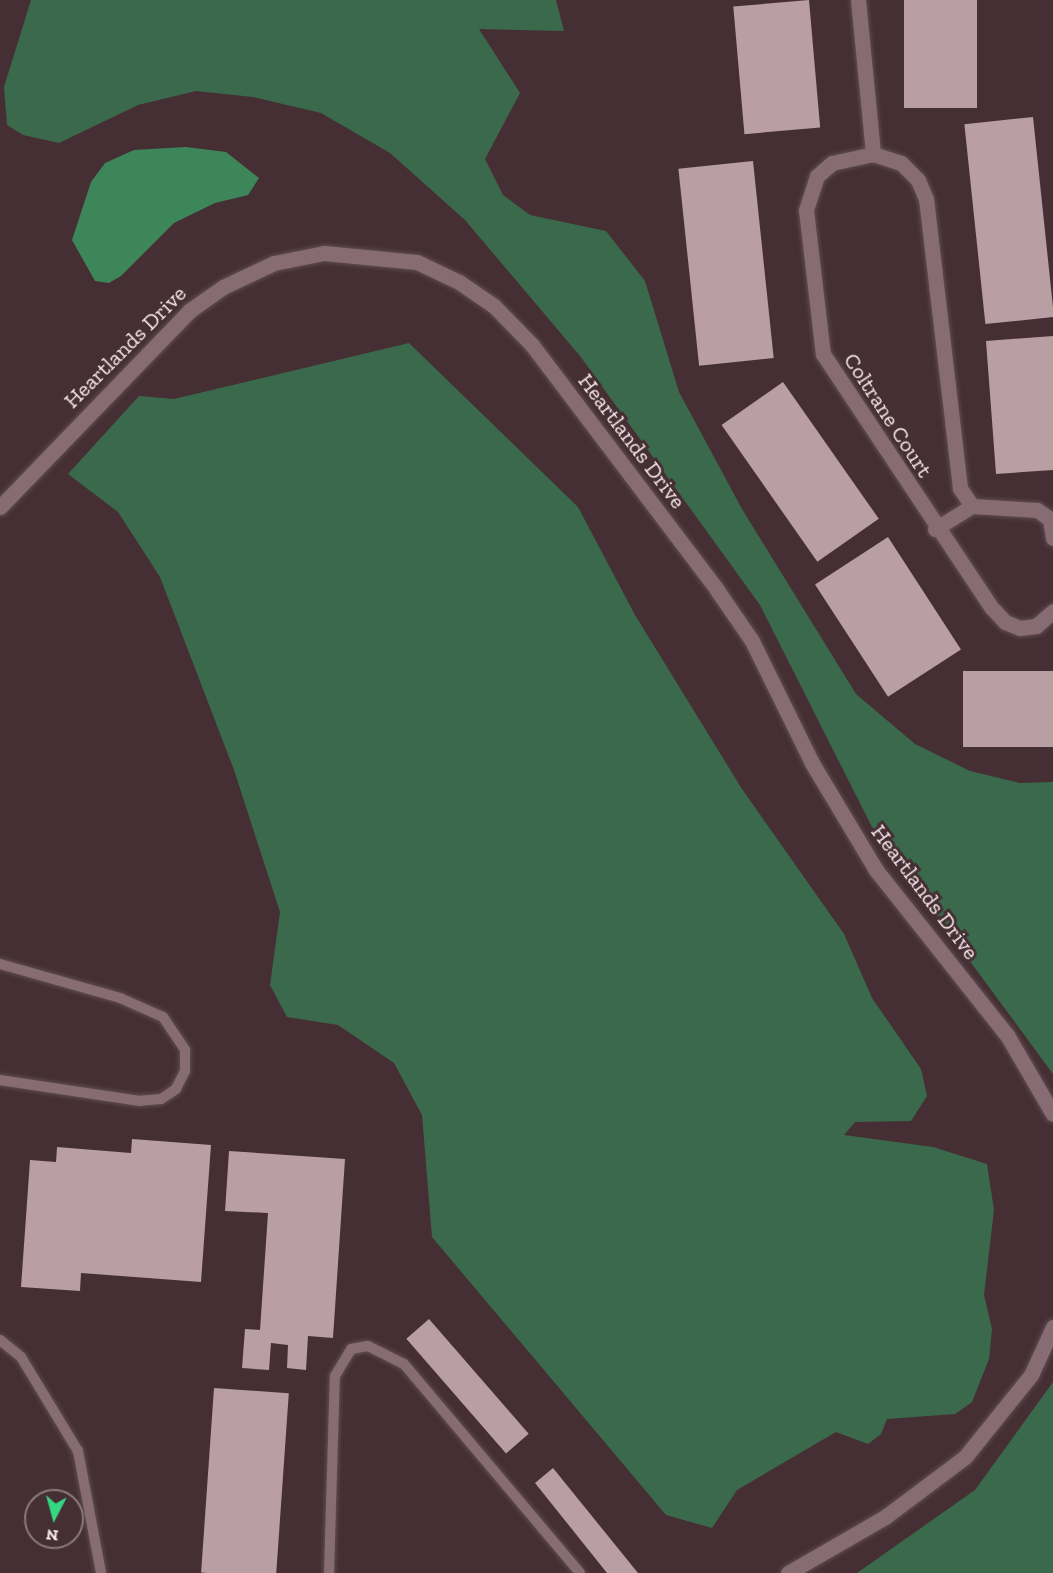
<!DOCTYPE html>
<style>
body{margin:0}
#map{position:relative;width:1053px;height:1573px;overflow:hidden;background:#452f34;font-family:"Zilla Slab",serif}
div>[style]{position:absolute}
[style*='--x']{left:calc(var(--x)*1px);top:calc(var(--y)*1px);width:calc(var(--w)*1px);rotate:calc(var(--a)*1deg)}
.green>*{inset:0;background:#3b694b}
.water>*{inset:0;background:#3d8659}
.building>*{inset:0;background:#b99ea3;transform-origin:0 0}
.roads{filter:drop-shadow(0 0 2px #5f4d51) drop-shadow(0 0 2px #5f4d51)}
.lane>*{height:10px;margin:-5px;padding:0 5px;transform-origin:5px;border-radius:5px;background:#876d73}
.street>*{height:15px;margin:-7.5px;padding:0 7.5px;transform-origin:7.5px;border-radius:7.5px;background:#876d73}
span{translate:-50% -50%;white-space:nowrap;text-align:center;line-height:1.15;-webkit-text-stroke:6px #452f34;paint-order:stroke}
.street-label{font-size:22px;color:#f5e7e9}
.north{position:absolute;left:24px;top:1489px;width:60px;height:60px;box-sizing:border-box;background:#452f34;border:2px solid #8b797c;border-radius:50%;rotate:186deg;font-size:16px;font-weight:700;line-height:24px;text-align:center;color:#f5e7e9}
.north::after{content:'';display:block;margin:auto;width:21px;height:27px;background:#35d881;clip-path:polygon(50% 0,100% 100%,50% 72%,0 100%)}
</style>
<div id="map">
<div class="green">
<div style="clip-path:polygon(31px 0,556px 0,564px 31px,479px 29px,520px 93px,485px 159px,503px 195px,530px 215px,606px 231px,645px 281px,679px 392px,742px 509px,856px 694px,915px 744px,970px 771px,1020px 783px,1053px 782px,1053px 1074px,874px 831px,760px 605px,580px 356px,465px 220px,390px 153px,321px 113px,253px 97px,196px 91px,138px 105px,59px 143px,23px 135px,7px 125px,4px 87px)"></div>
<div style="clip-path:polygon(409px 343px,578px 507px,635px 615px,742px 789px,844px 934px,872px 998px,921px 1069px,927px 1096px,911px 1121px,855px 1122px,844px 1135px,933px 1147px,987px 1164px,994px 1210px,984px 1295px,992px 1329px,989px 1359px,972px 1402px,955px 1414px,887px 1419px,881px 1434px,868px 1444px,836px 1432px,737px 1490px,712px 1528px,666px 1515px,432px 1237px,422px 1115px,394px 1063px,338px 1025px,287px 1017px,270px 985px,280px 912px,234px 770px,160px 577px,118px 512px,68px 474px,139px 396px,174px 399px)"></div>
<div style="clip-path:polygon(1053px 1382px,1053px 1573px,857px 1573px,975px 1490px)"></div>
</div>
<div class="water">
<div style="clip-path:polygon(186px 147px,226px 152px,259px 178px,248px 195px,215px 203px,174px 223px,121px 276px,109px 283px,95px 281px,72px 240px,91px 182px,105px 163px,134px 150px)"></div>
</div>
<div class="building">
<div style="left:809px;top:0;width:128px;height:76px;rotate:85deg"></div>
<div style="left:904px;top:0;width:73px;height:108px"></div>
<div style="left:1033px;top:117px;width:201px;height:69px;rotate:84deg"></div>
<div style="left:753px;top:161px;width:198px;height:75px;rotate:84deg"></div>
<div style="clip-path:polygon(1053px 336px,1053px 470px,996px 474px,986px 341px)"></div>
<div style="left:783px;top:382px;width:167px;height:75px;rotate:55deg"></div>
<div style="left:888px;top:537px;width:134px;height:87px;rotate:57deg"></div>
<div style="left:963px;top:671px;width:90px;height:76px"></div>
<div style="clip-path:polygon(132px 1139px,211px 1145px,201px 1282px,81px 1273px,80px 1291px,21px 1287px,30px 1160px,56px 1162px,57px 1147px,131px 1153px)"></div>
<div style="clip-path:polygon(229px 1151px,345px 1159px,333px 1338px,308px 1336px,306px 1370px,287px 1368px,288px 1345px,271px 1343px,269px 1370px,242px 1368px,245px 1329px,260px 1330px,268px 1213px,225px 1211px)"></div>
<div style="left:429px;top:1319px;width:152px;height:30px;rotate:49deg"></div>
<div style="left:214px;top:1388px;width:75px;height:185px;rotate:4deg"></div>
<div style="clip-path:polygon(553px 1468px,638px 1573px,607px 1573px,535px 1483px)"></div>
</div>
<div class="roads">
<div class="lane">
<div style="--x:0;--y:964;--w:125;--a:15.8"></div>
<div style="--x:120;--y:998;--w:47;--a:23.8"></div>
<div style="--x:163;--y:1017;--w:40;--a:56"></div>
<div style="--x:185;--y:1050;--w:21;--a:90"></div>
<div style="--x:185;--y:1071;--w:20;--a:117"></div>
<div style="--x:176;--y:1089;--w:18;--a:146"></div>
<div style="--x:161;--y:1099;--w:21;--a:175"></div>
<div style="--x:140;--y:1101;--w:142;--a:-171.5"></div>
<div style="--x:0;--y:1340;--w:27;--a:39"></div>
<div style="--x:21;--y:1357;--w:110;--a:58.8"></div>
<div style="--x:78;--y:1451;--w:124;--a:79.3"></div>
<div style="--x:329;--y:1573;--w:197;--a:-88.3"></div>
<div style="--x:335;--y:1376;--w:31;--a:-59"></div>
<div style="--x:351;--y:1349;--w:17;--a:-10"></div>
<div style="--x:368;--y:1346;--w:40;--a:26.6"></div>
<div style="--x:404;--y:1364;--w:273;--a:49.9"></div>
</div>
<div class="street">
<div style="--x:858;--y:0;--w:155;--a:84.4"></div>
<div style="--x:0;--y:507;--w:272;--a:-46"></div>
<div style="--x:189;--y:311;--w:42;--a:-35.2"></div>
<div style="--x:223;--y:287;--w:56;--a:-25.2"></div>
<div style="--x:274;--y:263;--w:51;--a:-11.3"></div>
<div style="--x:324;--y:253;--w:93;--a:5.5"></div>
<div style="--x:417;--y:262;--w:47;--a:25.5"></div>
<div style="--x:459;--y:282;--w:42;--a:34.4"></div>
<div style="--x:494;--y:306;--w:54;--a:45.7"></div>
<div style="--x:532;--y:345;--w:307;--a:52.9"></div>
<div style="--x:717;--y:590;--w:62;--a:55.5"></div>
<div style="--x:752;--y:641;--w:136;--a:63.8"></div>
<div style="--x:812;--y:763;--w:125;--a:59.1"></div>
<div style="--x:876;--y:870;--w:211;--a:51.6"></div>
<div style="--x:1007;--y:1035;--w:91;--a:59.8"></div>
<div style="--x:935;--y:529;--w:44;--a:-31.9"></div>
<div style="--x:1053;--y:538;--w:19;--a:-99"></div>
<div style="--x:1050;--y:519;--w:16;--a:-145"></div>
<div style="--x:1037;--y:510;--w:65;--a:-176.5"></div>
<div style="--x:972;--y:506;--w:22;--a:-124"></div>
<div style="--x:960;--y:488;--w:291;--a:-96.7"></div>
<div style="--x:926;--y:199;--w:21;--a:-113"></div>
<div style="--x:918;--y:180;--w:24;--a:-135"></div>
<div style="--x:901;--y:163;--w:29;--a:-162"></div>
<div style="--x:873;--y:154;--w:42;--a:167.6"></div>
<div style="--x:832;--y:163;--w:20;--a:139"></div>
<div style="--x:817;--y:176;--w:36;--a:108"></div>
<div style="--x:806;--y:210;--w:145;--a:83.3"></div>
<div style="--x:823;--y:354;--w:305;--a:56.4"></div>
<div style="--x:992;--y:608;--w:19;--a:47"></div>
<div style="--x:1005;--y:622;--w:16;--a:22"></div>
<div style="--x:1020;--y:628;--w:16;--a:-7"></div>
<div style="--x:1036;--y:626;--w:23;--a:-41"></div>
<div style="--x:788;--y:1573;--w:112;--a:-30"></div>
<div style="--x:885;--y:1517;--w:100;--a:-36.9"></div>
<div style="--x:965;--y:1457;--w:105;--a:-51.2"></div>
<div style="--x:1031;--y:1375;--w:53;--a:-65.4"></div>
</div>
</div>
<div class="street-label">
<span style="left:125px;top:347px;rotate:-45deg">Heartlands Drive</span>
<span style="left:888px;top:415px;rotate:57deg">Coltrane Court</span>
<span style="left:632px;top:441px;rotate:53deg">Heartlands Drive</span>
<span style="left:925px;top:892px;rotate:53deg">Heartlands Drive</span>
</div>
<div class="north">N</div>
</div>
